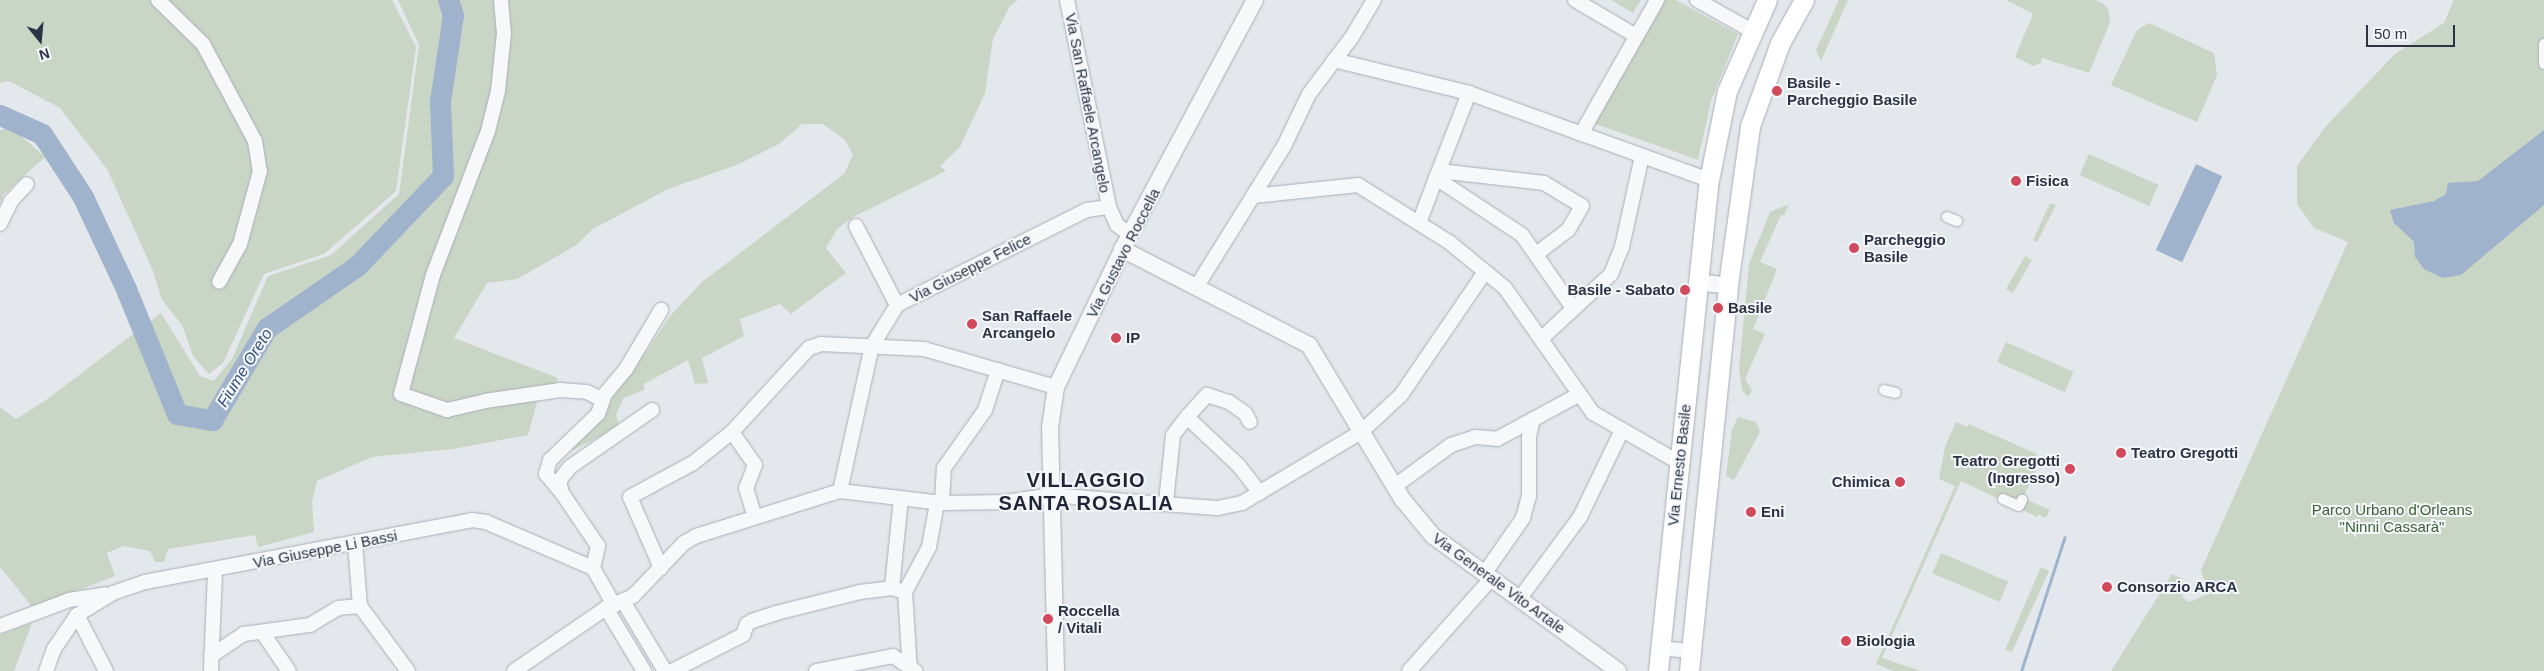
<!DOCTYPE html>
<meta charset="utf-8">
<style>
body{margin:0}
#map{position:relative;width:2544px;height:671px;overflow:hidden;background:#e4e7ec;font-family:Arial,sans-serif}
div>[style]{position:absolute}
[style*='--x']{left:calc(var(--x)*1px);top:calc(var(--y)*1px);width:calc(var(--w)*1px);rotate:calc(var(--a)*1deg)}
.green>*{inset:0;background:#c9d6c5;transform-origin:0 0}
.water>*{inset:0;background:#9fb4cc;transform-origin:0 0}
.river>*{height:21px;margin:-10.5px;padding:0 10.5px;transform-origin:10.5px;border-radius:10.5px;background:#9fb4cc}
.roads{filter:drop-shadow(0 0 1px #a9aeb7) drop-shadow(0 0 1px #a9aeb7)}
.pedestrian>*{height:10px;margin:-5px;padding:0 5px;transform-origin:5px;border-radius:5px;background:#f7f8fa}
.minor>*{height:14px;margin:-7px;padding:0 7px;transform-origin:7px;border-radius:7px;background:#f7f8fa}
.tertiary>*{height:16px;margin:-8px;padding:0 8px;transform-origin:8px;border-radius:8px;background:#f7f8fa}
.secondary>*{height:19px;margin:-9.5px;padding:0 9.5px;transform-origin:9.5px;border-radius:9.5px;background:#fff}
.dots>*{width:14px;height:14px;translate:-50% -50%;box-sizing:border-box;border:2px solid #f4f6f9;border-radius:50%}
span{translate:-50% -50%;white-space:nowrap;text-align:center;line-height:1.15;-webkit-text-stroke:4px #f4f6f9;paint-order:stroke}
.poi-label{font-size:15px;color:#2b3445;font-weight:700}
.left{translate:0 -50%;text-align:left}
.right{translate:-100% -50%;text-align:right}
.street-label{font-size:15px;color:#2b3445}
.park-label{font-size:15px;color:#3f6138}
.water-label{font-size:16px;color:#34527a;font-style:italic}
.district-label{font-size:20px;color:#1d2536;font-weight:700;letter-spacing:1px}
.north{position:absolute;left:15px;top:15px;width:50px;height:50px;-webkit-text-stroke:4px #f4f6f9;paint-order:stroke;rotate:163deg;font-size:14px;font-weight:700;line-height:20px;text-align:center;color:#2b3445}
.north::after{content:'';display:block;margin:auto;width:18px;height:22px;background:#2b3445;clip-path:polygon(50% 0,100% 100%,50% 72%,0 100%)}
.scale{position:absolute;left:2366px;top:25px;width:89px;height:22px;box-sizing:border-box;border:2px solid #2b3445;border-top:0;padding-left:6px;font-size:15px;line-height:18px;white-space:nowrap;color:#2b3445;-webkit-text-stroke:4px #f4f6f9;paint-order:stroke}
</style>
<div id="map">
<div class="green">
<div style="clip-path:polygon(0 0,392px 0,416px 47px,396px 191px,324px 254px,264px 274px,223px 363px,209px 374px,193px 356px,182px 325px,162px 300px,153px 271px,107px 169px,60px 108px,9px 81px,0 83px)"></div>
<div style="clip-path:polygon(398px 0,1018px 0,1010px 6px,993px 39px,985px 93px,960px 147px,940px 166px,946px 171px,855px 216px,837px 229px,826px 248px,846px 273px,791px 314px,780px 304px,740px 319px,744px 336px,702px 358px,708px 383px,695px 384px,688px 360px,644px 384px,644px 390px,624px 398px,616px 414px,619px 427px,573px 450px,567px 447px,606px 414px,615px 387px,644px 355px,670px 316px,702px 282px,844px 174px,853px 155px,845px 140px,823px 124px,802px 124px,779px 144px,737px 165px,668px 189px,593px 229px,575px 246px,517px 279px,487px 283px,454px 338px,558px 378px,555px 387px,537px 402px,528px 435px,453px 449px,372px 457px,317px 481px,312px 501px,314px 532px,258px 547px,255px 535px,168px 549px,164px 562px,155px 562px,150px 551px,123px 546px,107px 553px,115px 576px,33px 608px,0 567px,0 407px,16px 419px,46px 400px,161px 313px,200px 376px,214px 381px,232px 359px,268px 276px,331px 255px,399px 194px,419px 45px)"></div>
<div style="clip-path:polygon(1611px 0,1641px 0,1633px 13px)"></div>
<div style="clip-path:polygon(1665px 0,1676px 0,1738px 34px,1711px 101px,1698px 160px,1593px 123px)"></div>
<div style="clip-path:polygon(1839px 0,1848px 0,1821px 61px,1816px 50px)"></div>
<div style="clip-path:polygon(2006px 0,2095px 0,2102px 3px,2108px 8px,2110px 22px,2089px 73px,2042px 58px,2041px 63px,2033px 66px,2015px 57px,2033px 14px)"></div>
<div style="clip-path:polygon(2454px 0,2544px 0,2544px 671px,2111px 671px,2172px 574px,2182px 579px,2183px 598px,2189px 602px,2208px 594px,2201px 570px,2348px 242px,2314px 228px,2297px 204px,2297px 166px,2326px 126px,2395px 54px,2444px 23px)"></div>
<div style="clip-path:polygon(2149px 23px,2214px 53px,2217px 75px,2197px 122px,2111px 85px,2137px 30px)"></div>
<div style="clip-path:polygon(12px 128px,45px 157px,4px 194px,0 204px,0 130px)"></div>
<div style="left:2089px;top:154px;width:76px;height:23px;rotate:24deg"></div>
<div style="clip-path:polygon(2050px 203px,2056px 205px,2037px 242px,2033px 240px)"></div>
<div style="clip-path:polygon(1789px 204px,1784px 216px,1781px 215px,1760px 262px,1777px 269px,1753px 329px,1765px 334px,1745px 379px,1752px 390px,1748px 397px,1742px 390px,1739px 369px,1749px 264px,1770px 212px)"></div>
<div style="left:2025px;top:256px;width:8px;height:38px;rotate:30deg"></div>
<div style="left:2006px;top:342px;width:74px;height:22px;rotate:24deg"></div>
<div style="clip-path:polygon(1738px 417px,1756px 422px,1760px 432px,1734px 480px,1726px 476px,1732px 430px)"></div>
<div style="clip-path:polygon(1956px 422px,1967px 427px,1969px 424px,2037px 454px,2036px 458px,2041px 459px,2023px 498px,2050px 510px,2046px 518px,2038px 514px,2037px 517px,1961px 481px,1882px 658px,1921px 671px,1893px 671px,1876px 664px,1955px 486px,1939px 479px,1945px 446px)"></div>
<div style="left:1941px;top:553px;width:73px;height:22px;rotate:23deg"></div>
<div style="clip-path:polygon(2041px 567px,2049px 571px,2012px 652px,2005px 650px)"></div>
<div style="clip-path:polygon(32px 623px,14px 671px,0 671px,0 635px)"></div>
</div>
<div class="water">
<div style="clip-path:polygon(2544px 130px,2544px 205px,2461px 275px,2443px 278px,2424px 269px,2415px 257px,2414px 242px,2394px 223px,2390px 210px,2434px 201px,2446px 194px,2448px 183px,2478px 181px)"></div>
<div style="left:2196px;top:164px;width:29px;height:95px;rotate:25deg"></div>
<div style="left:2064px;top:536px;width:3px;height:148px;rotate:18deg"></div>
</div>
<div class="river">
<div style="--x:0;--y:115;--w:46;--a:24.3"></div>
<div style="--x:42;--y:134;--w:75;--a:56.9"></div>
<div style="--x:83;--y:197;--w:102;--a:64.9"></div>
<div style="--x:126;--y:289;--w:135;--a:67.8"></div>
<div style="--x:177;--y:414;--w:36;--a:10"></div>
<div style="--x:212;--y:420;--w:107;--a:-59.1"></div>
<div style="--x:267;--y:328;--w:109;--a:-34.6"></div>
<div style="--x:357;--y:266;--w:124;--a:-46.3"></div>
<div style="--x:443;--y:176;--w:75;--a:-92.3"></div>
<div style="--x:440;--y:101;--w:87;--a:-81.4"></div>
<div style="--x:453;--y:15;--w:16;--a:-108"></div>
</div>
<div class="roads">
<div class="pedestrian">
<div style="--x:2544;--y:44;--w:20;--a:90"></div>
<div style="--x:1947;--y:217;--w:11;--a:22"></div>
<div style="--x:1884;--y:390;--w:12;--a:14"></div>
<div style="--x:2003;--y:499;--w:17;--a:24"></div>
<div style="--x:2019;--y:506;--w:7;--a:-63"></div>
</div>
<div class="minor">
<div style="--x:158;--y:0;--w:63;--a:44.4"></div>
<div style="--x:203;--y:44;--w:110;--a:61.8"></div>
<div style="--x:255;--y:141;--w:30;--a:81"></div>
<div style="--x:260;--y:171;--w:76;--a:105.3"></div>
<div style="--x:240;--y:244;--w:43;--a:118.9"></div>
<div style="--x:501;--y:0;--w:33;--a:85"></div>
<div style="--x:504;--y:33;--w:58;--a:95.9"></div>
<div style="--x:498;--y:91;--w:41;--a:104"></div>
<div style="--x:488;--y:131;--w:154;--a:110.9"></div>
<div style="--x:433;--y:275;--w:123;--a:105.1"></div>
<div style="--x:401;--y:394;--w:49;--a:19.2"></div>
<div style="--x:447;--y:410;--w:39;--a:-13"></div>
<div style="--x:485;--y:401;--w:76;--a:-8.3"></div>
<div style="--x:560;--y:390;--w:27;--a:4"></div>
<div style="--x:587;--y:392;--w:18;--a:27"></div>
<div style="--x:1067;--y:0;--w:211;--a:78.5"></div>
<div style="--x:1575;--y:0;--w:71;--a:30.5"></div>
<div style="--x:1697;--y:0;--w:63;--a:29.4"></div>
<div style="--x:1334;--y:60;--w:139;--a:13.7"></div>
<div style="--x:1469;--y:93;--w:255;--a:19.9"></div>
<div style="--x:1469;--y:93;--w:91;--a:111.2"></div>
<div style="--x:1436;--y:178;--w:103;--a:33.5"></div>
<div style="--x:1522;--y:235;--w:89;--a:55.1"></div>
<div style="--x:1581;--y:134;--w:154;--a:-60.4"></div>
<div style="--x:1439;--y:171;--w:106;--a:6.5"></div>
<div style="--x:1544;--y:183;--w:44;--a:31.2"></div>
<div style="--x:1582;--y:206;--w:28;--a:120"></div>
<div style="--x:1568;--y:230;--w:40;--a:143"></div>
<div style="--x:1253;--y:196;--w:59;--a:-58.2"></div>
<div style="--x:1284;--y:146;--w:58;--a:-64.3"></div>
<div style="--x:1309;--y:94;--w:71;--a:-53"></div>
<div style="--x:1352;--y:37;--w:43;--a:-59.3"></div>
<div style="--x:1419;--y:223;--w:48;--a:-69.3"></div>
<div style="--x:0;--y:224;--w:25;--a:-64"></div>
<div style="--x:11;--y:201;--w:23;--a:-47"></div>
<div style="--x:856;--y:226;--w:89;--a:62.6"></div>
<div style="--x:1197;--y:286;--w:106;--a:-58.1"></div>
<div style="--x:1253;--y:196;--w:106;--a:-6"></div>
<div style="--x:1358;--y:185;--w:107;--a:32.1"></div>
<div style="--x:1449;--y:242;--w:72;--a:39.4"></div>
<div style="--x:1505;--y:288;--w:153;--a:54.9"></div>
<div style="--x:1593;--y:413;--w:100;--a:29.9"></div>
<div style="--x:1542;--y:338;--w:94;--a:-42.8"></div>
<div style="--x:1611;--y:274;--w:29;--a:-68"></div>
<div style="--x:1622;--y:247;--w:93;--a:-77.6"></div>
<div style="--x:1187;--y:417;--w:30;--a:-48"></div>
<div style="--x:1207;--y:395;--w:23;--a:18"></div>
<div style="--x:1229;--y:402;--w:19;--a:35"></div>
<div style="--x:1245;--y:413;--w:10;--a:61"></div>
<div style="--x:732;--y:432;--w:40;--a:55.1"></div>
<div style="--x:755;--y:465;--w:25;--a:111"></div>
<div style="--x:746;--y:488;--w:30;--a:73"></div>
<div style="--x:1395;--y:486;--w:69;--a:-36.2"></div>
<div style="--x:1451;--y:445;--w:26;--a:-18"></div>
<div style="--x:1476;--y:437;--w:21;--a:5"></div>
<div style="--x:1497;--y:439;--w:94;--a:-28.5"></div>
<div style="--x:840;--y:491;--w:148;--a:-77.6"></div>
<div style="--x:872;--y:346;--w:48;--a:-58.6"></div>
<div style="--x:897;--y:305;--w:212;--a:-26.6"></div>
<div style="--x:1087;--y:210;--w:22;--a:-8"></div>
<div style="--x:1109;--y:207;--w:20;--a:66"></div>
<div style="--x:1117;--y:225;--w:16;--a:35"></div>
<div style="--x:562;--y:493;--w:25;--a:-130"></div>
<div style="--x:546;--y:474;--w:15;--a:-74"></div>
<div style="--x:550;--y:460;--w:66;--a:-43.8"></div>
<div style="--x:598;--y:414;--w:21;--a:-71"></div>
<div style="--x:605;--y:394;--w:33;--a:-50"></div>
<div style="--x:626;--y:369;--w:69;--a:-59.3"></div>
<div style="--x:1166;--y:502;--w:67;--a:-84"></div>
<div style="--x:1173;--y:435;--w:23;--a:-52"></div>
<div style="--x:1187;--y:417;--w:71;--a:43.3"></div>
<div style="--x:1239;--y:466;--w:34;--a:52"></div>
<div style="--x:942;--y:503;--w:35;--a:-87"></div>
<div style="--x:944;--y:468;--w:71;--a:-54.7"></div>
<div style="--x:985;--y:410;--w:42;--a:-72"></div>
<div style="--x:355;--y:543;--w:63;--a:85.5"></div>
<div style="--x:360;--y:606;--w:81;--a:53.6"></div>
<div style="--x:593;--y:568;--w:23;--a:-77"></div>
<div style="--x:598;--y:546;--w:64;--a:-124.2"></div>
<div style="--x:562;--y:493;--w:12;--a:-104"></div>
<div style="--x:559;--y:481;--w:18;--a:-52"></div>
<div style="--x:570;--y:467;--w:100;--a:-34.8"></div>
<div style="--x:661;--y:568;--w:77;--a:-113.6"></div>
<div style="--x:630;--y:497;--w:72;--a:-28.4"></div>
<div style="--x:693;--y:463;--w:50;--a:-38.5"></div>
<div style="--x:732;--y:432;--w:114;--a:-47.5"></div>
<div style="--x:809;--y:348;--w:13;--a:-18"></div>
<div style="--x:821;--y:344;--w:103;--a:2.8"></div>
<div style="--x:924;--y:349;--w:137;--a:16.1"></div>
<div style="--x:1484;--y:574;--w:68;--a:-55.1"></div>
<div style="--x:1523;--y:518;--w:23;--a:-75"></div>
<div style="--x:1529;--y:496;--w:59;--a:-90"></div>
<div style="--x:1529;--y:437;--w:14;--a:-78"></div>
<div style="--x:892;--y:588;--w:90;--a:-84.3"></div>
<div style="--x:1520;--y:598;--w:101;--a:-53.5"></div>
<div style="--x:1580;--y:517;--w:97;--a:-64.2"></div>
<div style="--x:623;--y:601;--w:82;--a:59"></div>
<div style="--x:606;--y:608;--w:74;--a:58.9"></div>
<div style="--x:77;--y:615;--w:63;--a:62.6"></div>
<div style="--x:0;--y:626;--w:74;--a:-20.6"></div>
<div style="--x:69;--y:600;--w:36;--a:-9"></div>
<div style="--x:262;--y:632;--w:47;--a:55.3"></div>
<div style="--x:1660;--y:648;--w:31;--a:6"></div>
<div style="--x:211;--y:656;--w:40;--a:-34"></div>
<div style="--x:244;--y:634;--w:67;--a:-7.8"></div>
<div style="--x:310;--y:625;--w:33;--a:-31"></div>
<div style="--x:338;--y:608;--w:22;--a:-5"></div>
<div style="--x:46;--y:671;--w:23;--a:-70"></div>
<div style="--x:54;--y:649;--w:41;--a:-55.9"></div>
<div style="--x:77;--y:615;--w:42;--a:-31.4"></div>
<div style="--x:113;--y:593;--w:34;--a:-19"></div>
<div style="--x:145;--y:582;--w:333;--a:-10.7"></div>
<div style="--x:472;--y:520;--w:14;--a:8"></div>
<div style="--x:486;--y:522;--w:116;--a:23.3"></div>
<div style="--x:593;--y:568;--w:43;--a:60.4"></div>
<div style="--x:211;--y:671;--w:101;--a:-87.7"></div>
<div style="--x:514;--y:671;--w:112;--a:-34.4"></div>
<div style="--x:606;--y:608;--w:30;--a:-24"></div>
<div style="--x:633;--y:596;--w:74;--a:-46.1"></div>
<div style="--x:684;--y:543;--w:14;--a:-30"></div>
<div style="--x:696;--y:536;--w:151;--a:-17.4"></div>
<div style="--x:840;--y:491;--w:103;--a:6.7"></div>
<div style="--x:942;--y:503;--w:64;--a:-0.9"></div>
<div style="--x:1006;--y:502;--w:46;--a:-8.8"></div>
<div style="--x:1051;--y:495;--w:168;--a:4.5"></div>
<div style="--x:1218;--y:508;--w:25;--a:-12"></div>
<div style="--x:1242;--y:503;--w:139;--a:-30.8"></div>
<div style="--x:1361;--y:432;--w:54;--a:-42.8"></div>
<div style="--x:1401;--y:395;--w:149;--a:-55.7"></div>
<div style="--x:672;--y:671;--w:80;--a:-26.9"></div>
<div style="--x:743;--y:635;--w:12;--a:-70"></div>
<div style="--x:747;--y:624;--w:6;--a:-31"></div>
<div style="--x:752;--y:621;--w:25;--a:-18"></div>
<div style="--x:776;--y:613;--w:87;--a:-14"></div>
<div style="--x:860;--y:592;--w:32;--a:-7"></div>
<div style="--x:892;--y:588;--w:14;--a:17"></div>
<div style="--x:816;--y:671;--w:78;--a:-11"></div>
<div style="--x:893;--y:656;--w:27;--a:34"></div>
<div style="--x:910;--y:671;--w:79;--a:-93.6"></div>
<div style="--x:905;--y:592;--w:51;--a:-61.9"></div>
<div style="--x:929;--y:547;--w:45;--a:-79.7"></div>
<div style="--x:1409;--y:671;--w:123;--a:-48.3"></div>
</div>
<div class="tertiary">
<div style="--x:1122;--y:249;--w:210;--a:27.2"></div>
<div style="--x:1309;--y:345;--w:181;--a:58.8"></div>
<div style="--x:1403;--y:500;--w:47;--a:50.2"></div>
<div style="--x:1433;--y:536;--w:229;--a:36.1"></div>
<div style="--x:1697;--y:282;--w:31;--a:7"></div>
<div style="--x:1056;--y:671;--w:243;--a:-91.4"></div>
<div style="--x:1050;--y:428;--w:41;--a:-81.7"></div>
<div style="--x:1056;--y:387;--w:170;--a:-64.2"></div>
<div style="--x:1130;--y:234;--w:265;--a:-61.9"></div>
</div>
<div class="secondary">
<div style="--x:1658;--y:671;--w:494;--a:-84.1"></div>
<div style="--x:1709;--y:180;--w:91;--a:-78.6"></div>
<div style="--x:1727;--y:91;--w:99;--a:-66.3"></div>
<div style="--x:1689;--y:671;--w:388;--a:-84.2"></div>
<div style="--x:1728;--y:285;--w:161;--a:-82.1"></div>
<div style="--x:1750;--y:126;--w:88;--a:-70.1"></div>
<div style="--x:1780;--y:43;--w:49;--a:-60.8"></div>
</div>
</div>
<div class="dots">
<div style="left:1777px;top:91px;background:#d1495b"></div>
<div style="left:2016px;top:181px;background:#d1495b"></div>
<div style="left:1854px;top:248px;background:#d1495b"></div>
<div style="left:1685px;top:290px;background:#d1495b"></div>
<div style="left:1718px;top:308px;background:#d1495b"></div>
<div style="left:972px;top:324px;background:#d1495b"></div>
<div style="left:1116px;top:338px;background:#d1495b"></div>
<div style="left:2121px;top:453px;background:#d1495b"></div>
<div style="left:2070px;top:469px;background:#d1495b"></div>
<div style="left:1900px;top:482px;background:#d1495b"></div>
<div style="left:1751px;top:512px;background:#d1495b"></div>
<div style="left:2107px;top:587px;background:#d1495b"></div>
<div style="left:1048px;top:619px;background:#d1495b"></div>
<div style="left:1846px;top:641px;background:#d1495b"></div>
</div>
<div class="poi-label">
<span class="left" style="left:1787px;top:91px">Basile -<br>Parcheggio Basile</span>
<span class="left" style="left:2026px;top:181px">Fisica</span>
<span class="left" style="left:1864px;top:248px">Parcheggio<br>Basile</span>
<span class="right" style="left:1675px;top:290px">Basile - Sabato</span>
<span class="left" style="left:1728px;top:308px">Basile</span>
<span class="left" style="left:982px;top:324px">San Raffaele<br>Arcangelo</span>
<span class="left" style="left:1126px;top:338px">IP</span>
<span class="left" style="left:2131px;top:453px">Teatro Gregotti</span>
<span class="right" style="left:2060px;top:469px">Teatro Gregotti<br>(Ingresso)</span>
<span class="right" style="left:1890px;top:482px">Chimica</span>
<span class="left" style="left:1761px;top:512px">Eni</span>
<span class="left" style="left:2117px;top:587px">Consorzio ARCA</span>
<span class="left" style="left:1058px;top:619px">Roccella<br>/ Vitali</span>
<span class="left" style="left:1856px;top:641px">Biologia</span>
</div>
<div class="street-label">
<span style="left:1088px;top:103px;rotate:79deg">Via San Raffaele Arcangelo</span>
<span style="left:1123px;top:253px;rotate:-63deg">Via Gustavo Roccella</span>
<span style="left:970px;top:268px;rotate:-27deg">Via Giuseppe Felice</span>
<span style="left:1679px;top:465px;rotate:-84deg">Via Ernesto Basile</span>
<span style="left:325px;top:549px;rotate:-11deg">Via Giuseppe Li Bassi</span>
<span style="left:1499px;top:583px;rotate:36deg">Via Generale Vito Artale</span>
</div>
<div class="park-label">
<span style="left:2392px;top:518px">Parco Urbano d'Orleans<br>"Ninni Cassarà"</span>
</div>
<div class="water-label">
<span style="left:245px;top:368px;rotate:-58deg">Fiume Oreto</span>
</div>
<div class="district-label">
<span style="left:1086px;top:492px">VILLAGGIO<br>SANTA ROSALIA</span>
</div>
<div class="north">N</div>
<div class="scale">50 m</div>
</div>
